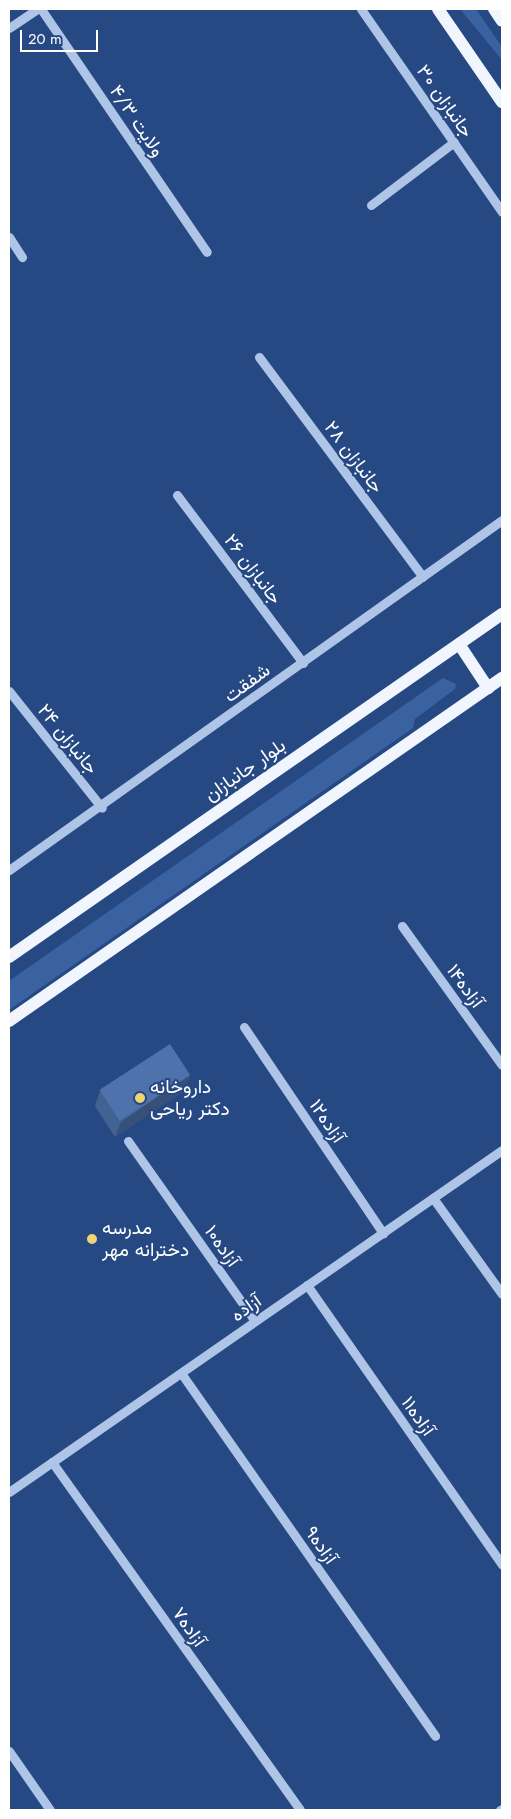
<!DOCTYPE html>
<meta charset="utf-8">
<style>
body{margin:0}
#map{position:relative;width:511px;height:1819px;overflow:hidden;background:#264984;font-family:Jost,Vazirmatn,sans-serif}
div>[style]{position:absolute}
[style*='--x']{left:calc(var(--x)*1px);top:calc(var(--y)*1px);width:calc(var(--w)*1px);rotate:calc(var(--a)*1deg)}
.green>*{inset:0;background:#3a62a1}
.minor>*{height:9px;margin:-4.5px;padding:0 4.5px;transform-origin:4.5px;border-radius:4.5px;background:#afc5e8}
.major>*{height:12px;margin:-6px;padding:0 6px;transform-origin:6px;border-radius:6px;background:#f1f5fe}
.wall>*{inset:0;background:#436294}
.shaded-wall>*{inset:0;background:#375078}
.building>*{inset:0;background:#4e72ac;transform-origin:0 0}
.dots>*{width:14px;height:14px;translate:-50% -50%;box-sizing:border-box;border:2px solid #264984;border-radius:50%}
span{translate:-50% -50%;white-space:nowrap;text-align:center;line-height:1.15;-webkit-text-stroke:4px #264984;paint-order:stroke}
.street-label{font-size:19px;color:#fff}
.poi-label{font-size:19px;color:#fff}
.left{translate:0 -50%;text-align:left}
.frame{position:absolute;inset:0;border:10px solid #fff;pointer-events:none}
.scale{position:absolute;left:20px;top:30px;width:78px;height:22px;box-sizing:border-box;border:2px solid #fff;border-top:0;padding-left:6px;font-size:15px;line-height:18px;white-space:nowrap;color:#fff;-webkit-text-stroke:4px #264984;paint-order:stroke}
</style>
<div id="map">
<div class="green">
<div style="clip-path:polygon(460px 9px,476px 9px,502px 47px,502px 60px)"></div>
<div style="clip-path:polygon(443px 678px,456px 684px,455px 689px,415px 719px,413px 728px,9px 1010px,9px 981px)"></div>
</div>
<div class="minor">
<div style="--x:41;--y:9;--w:294;--a:55.7"></div>
<div style="--x:361;--y:9;--w:247;--a:55.2"></div>
<div style="--x:9;--y:28;--w:34;--a:-34"></div>
<div style="--x:371;--y:205;--w:104;--a:-37.2"></div>
<div style="--x:9;--y:237;--w:24;--a:57"></div>
<div style="--x:259;--y:357;--w:274;--a:53.3"></div>
<div style="--x:177;--y:495;--w:210;--a:53.1"></div>
<div style="--x:9;--y:691;--w:149;--a:51.5"></div>
<div style="--x:9;--y:870;--w:605;--a:-35.37"></div>
<div style="--x:402;--y:926;--w:171;--a:54.3"></div>
<div style="--x:244;--y:1027;--w:249;--a:56"></div>
<div style="--x:128;--y:1141;--w:220;--a:54.8"></div>
<div style="--x:433;--y:1198;--w:118;--a:54.3"></div>
<div style="--x:307;--y:1285;--w:341;--a:55.1"></div>
<div style="--x:181;--y:1373;--w:443;--a:55"></div>
<div style="--x:52;--y:1462;--w:427;--a:54.5"></div>
<div style="--x:9;--y:1492;--w:600;--a:-34.75"></div>
<div style="--x:9;--y:1751;--w:72;--a:55.2"></div>
<div style="--x:500;--y:1810;--w:2;--a:-27"></div>
</div>
<div class="major">
<div style="--x:438;--y:9;--w:113;--a:55.5"></div>
<div style="--x:494;--y:9;--w:14;--a:56"></div>
<div style="--x:459;--y:644;--w:53;--a:56.6"></div>
<div style="--x:9;--y:957;--w:601;--a:-34.83"></div>
<div style="--x:9;--y:1021;--w:601;--a:-34.83"></div>
</div>
<div class="wall">
<div style="clip-path:polygon(190px 1075px,185px 1090px,115px 1137px,95px 1106px,100px 1091px)"></div>
</div>
<div class="shaded-wall">
<div style="clip-path:polygon(190px 1075px,185px 1090px,115px 1137px,121px 1122px)"></div>
</div>
<div class="building">
<div style="left:170px;top:1044px;width:37px;height:84px;rotate:57deg"></div>
</div>
<div class="dots">
<div style="left:140px;top:1098px;background:#f1d574"></div>
<div style="left:92px;top:1239px;background:#f1d574"></div>
</div>
<div class="street-label">
<span style="left:445px;top:101px;rotate:55deg">جانبازان ۳۰</span>
<span style="left:137px;top:121px;rotate:56deg">ولایت ۴/۳</span>
<span style="left:354px;top:457px;rotate:53deg">جانبازان ۲۸</span>
<span style="left:253px;top:569px;rotate:53deg">جانبازان ۲۶</span>
<span style="left:247px;top:683px;rotate:-36deg">شفقت</span>
<span style="left:68px;top:739px;rotate:51deg">جانبازان ۲۴</span>
<span style="left:245px;top:770px;rotate:-35deg">بلوار جانبازان</span>
<span style="left:465px;top:986px;rotate:54deg">آزاده۱۴</span>
<span style="left:327px;top:1121px;rotate:56deg">آزاده۱۲</span>
<span style="left:222px;top:1246px;rotate:55deg">آزاده۱۰</span>
<span style="left:246px;top:1308px;rotate:-35deg">آزاده</span>
<span style="left:418px;top:1416px;rotate:55deg">آزاده۱۱</span>
<span style="left:321px;top:1545px;rotate:55deg">آزاده۹</span>
<span style="left:189px;top:1627px;rotate:55deg">آزاده۷</span>
</div>
<div class="poi-label">
<span class="left" style="left:150px;top:1098px">داروخانه<br>دکتر ریاحی</span>
<span class="left" style="left:102px;top:1239px">مدرسه<br>دخترانه مهر</span>
</div>
<div class="frame"></div>
<div class="scale">20 m</div>
</div>
